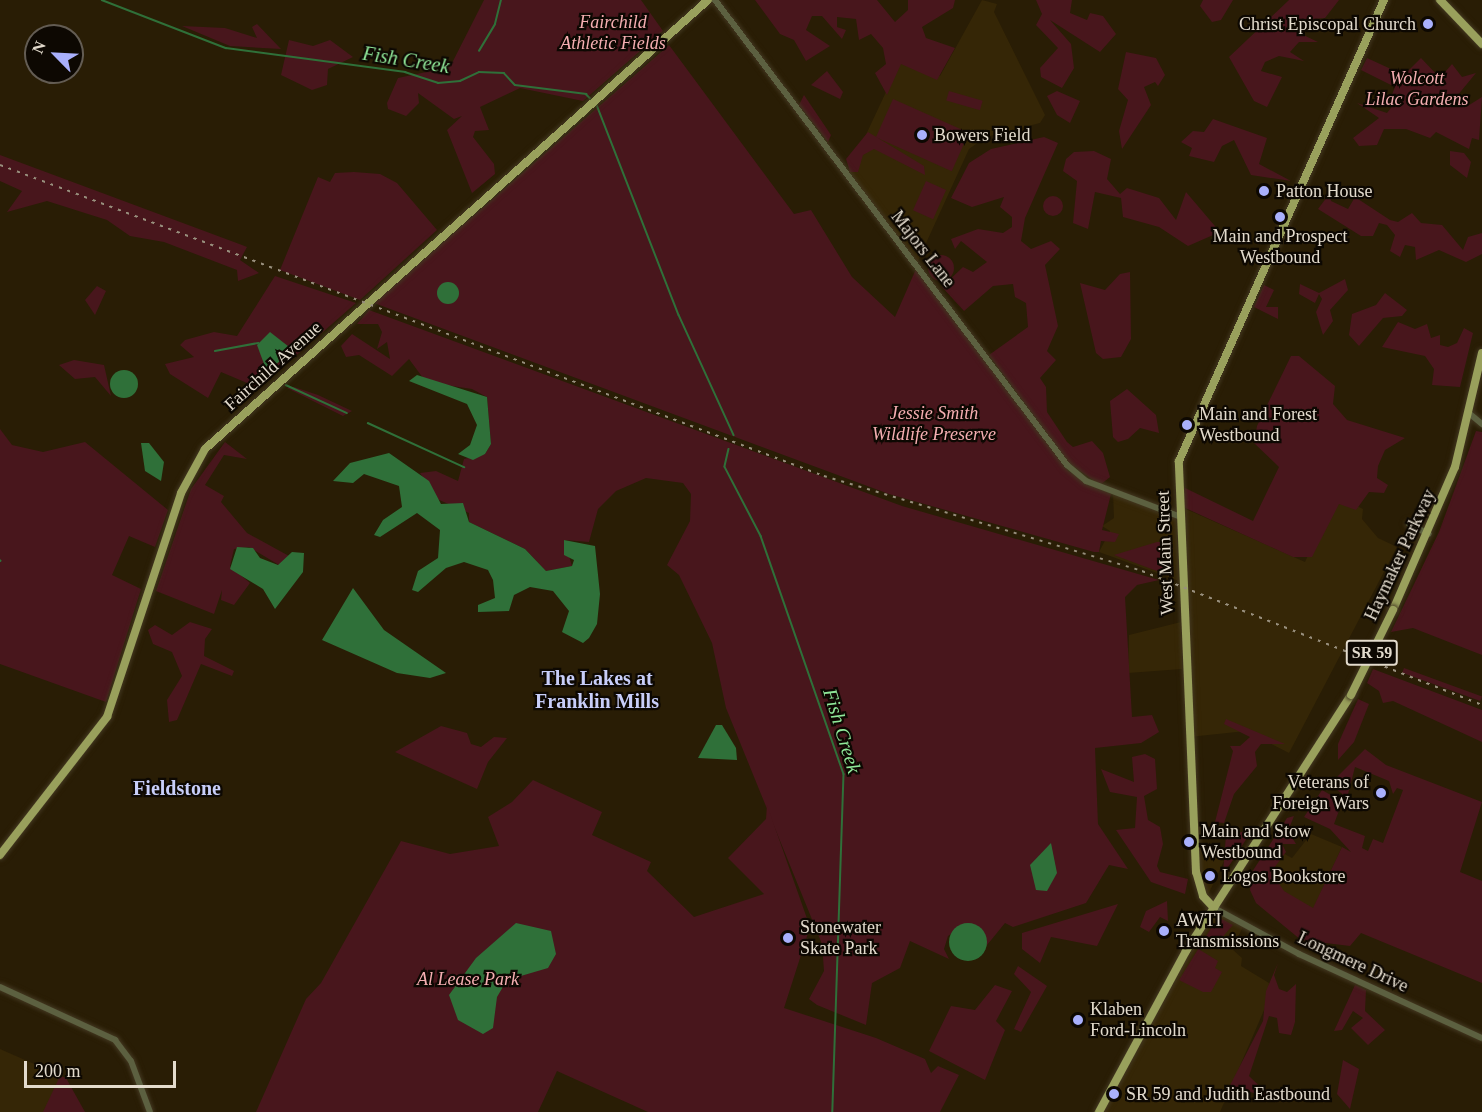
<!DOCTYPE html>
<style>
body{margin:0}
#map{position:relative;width:1482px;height:1112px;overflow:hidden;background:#291d05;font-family:Georgia,serif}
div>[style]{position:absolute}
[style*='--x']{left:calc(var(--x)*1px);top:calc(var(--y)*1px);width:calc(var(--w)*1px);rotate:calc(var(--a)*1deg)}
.built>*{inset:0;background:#352606}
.green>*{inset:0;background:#48161c;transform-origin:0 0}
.round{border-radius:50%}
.water>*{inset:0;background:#2f7039}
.stream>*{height:1.5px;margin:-0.75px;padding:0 0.75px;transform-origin:0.75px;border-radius:0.75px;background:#2f7039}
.roads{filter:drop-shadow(0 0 2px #433821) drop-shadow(0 0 2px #433821)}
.minor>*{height:6px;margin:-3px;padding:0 3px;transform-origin:3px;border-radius:3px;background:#5c6040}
.major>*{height:8px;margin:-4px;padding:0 4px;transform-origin:4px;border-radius:4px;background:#99a05c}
.rail>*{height:1.5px;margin-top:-0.75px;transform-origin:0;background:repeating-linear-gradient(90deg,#988f7d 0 3px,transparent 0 9px)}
.bridges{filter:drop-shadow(0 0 2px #433821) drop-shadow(0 0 2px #433821)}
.major-bridge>*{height:8px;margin:-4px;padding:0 4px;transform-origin:4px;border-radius:4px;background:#99a05c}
.dots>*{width:16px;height:16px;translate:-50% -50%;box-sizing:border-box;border:3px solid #0d0802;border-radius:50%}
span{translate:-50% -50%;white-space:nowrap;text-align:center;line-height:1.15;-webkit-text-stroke:4.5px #0d0802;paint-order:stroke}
.shield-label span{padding:2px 4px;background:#0d0802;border:2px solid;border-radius:4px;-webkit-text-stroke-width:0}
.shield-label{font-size:16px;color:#e3dbcd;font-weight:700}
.park-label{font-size:18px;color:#f5aeb1;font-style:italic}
.poi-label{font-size:18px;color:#e3dbcd}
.right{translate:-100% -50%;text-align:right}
.left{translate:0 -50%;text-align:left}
.street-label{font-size:18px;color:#e3dbcd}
.water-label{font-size:20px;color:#90e899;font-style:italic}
.neighbourhood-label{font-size:20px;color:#c8cef9;font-weight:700}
.north{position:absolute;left:24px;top:24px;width:60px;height:60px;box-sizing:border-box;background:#0d0802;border:2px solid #635c53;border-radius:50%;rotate:294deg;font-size:16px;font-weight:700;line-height:24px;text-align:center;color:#e3dbcd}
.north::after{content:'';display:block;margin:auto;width:21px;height:27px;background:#a9b0fc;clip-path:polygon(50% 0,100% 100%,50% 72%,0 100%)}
.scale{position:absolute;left:24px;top:1061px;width:152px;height:27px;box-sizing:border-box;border:3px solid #e3dbcd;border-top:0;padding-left:8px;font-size:18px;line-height:21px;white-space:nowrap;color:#e3dbcd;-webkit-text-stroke:4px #0d0802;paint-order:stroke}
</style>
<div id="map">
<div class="built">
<div style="clip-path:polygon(982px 0,997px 4px,994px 12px,1045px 115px,1040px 123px,986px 137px,969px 149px,917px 263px,848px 173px,901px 60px,940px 76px)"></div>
<div style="clip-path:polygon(1113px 493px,1176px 517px,1179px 581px,1099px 552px,1110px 531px,1102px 526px,1114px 518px)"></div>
<div style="clip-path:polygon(1336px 496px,1363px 509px,1362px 519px,1378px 538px,1397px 547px,1289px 753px,1246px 731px,1189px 737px,1177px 505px,1305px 562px)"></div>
<div style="clip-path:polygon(1181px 622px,1182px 669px,1128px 673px,1129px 635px)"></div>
<div style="clip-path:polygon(1311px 834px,1342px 847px,1313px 909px,1261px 882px,1279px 851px,1292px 858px)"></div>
<div style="clip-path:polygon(1196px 847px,1224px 861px,1206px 899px,1202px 893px)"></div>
<div style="clip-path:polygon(1214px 908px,1244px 925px,1232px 949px,1242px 958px,1241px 966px,1269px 983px,1268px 1001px,1220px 1112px,1099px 1112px)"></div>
<div style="clip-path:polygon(0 1049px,66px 1078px,84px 1112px,0 1112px)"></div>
</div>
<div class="green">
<div style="clip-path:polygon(484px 0,641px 0,663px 31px,583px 101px,520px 88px,480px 107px,489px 130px,475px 131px,473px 137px,494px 164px,495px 174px,472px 193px,447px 130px,462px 116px,454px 119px,418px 93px,419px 103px,406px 116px,388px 109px,387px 103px,398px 78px,450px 67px)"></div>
<div style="clip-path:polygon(755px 0,877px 0,895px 22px,908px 10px,908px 0,955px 0,953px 8px,922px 27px,926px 38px,955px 48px,937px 80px,901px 64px,887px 95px,875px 73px,886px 64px,883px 48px,871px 34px,859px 40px,856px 19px,837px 17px,837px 27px,846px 30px,842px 39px,822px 16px,812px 16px,806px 30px,830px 46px,806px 61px,794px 40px,780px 34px)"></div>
<div style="clip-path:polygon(1036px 0,1072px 0,1070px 13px,1087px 20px,1090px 13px,1103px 16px,1116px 34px,1100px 52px,1050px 20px,1071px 44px,1074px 68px,1062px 88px,1041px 77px,1040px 68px,1058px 48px,1036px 25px,1042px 14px)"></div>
<div style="clip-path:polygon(1203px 0,1233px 0,1221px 20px,1212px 22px,1200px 6px)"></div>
<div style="clip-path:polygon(1289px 0,1339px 0,1325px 18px,1299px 20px,1295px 31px,1318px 42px,1299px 42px,1290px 52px,1304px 61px,1279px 56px,1265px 62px,1261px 71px,1282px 77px,1267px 107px,1254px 101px,1229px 57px)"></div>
<div style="clip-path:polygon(257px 24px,281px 49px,230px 46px,182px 26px,225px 28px,257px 38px,252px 27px)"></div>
<div style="clip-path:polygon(289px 40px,313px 46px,330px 40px,353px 57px,328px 69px,327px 85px,312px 90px,281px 75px)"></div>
<div style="clip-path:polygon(669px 45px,794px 214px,811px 210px,852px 277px,895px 317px,916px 269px,1068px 471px,1111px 494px,1102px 530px,1119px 534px,1115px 542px,1101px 541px,1099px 552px,1094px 552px,889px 494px,374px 303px)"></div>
<div style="clip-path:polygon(1126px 52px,1156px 58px,1165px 75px,1158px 86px,1155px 82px,1144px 87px,1151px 105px,1122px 149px,1119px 131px,1128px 100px,1118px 89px)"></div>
<div style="clip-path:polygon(1367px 58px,1404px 75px,1421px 58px,1440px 78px,1452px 64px,1462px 77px,1476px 73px,1457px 96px,1466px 107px,1482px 97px,1479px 140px,1472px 138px,1469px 149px,1436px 132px,1430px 138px,1406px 129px,1384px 129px,1377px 145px,1359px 146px,1353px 138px,1379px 118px,1357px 103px,1387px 113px,1397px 100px,1391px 97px,1395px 87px,1361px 70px)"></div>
<div style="clip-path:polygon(827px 71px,843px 92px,840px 99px,811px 85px)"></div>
<div style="left:949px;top:91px;width:35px;height:10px;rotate:16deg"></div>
<div style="clip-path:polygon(1057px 91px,1080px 101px,1070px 123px,1057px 115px,1047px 96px)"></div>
<div style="clip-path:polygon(804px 95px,831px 135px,828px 142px,799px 105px)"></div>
<div style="left:893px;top:99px;width:83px;height:42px;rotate:24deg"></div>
<div style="clip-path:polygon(1213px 119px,1267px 138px,1259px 164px,1291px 181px,1251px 175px,1234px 140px,1222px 146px,1214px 162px,1189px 156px,1192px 148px,1181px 142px,1193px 131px,1204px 132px)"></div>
<div style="clip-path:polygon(868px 132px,924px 166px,925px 175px,874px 149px,863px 155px,858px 172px,850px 172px,846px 159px)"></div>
<div style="clip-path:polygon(1044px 137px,1058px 143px,1025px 218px,1021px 241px,1031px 249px,1051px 241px,1060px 249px,1045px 265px,1058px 326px,1047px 351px,1056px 360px,1040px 378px,1046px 387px,1047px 412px,1067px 442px,1073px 447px,1092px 441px,1103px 453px,1110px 477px,1100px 485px,1069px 463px,989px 355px,1028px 327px,1026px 303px,1015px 297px,1013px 284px,993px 286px,964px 311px,942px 287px,963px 267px,973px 272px,987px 262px,961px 241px,955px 249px,951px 239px,978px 229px,1003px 233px,1012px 227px,1012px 217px,1000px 207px,1004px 197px,972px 207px,951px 198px,969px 163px,991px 149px)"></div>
<div style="clip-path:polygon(1094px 151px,1111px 159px,1107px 179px,1120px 194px,1127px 188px,1159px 198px,1176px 220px,1186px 192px,1220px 232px,1188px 246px,1159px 227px,1123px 217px,1121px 198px,1095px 192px,1088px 229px,1073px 223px,1077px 181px,1063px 171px,1066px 159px,1074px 152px)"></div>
<div style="clip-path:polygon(1450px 151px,1464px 153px,1471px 162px,1467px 178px,1450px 165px)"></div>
<div style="clip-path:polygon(0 155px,242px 245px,247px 247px,240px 260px,259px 273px,238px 281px,237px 270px,164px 242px,130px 236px,107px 220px,47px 201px,7px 212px,22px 191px,0 181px)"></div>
<div style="clip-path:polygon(354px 172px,380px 174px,397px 183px,437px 230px,360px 300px,280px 270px,318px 177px,330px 182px,335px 173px)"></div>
<div style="left:926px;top:181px;width:22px;height:32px;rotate:24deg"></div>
<div style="clip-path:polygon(1330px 193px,1331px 201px,1348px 209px,1355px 197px,1390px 220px,1398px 222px,1412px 213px,1421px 223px,1442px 225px,1463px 250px,1468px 237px,1482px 233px,1482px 254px,1466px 262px,1439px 250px,1416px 260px,1415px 247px,1405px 245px,1400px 257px,1390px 251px,1395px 235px,1387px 225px,1379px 223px,1373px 236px,1361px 236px,1318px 209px)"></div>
<div class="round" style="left:1043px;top:196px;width:20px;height:20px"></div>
<div class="round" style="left:928px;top:255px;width:26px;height:26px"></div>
<div style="clip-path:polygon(1130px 272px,1131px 339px,1121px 357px,1103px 359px,1096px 353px,1080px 283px,1105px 290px,1120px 274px)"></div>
<div style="clip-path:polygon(275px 276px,356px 303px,259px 388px,221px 372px,208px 398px,170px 374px,165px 364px,194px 357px,180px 345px,185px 340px,214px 332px,237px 336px)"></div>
<div style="clip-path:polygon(1345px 279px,1348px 290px,1330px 310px,1333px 321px,1323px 335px,1316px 312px,1322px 299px,1319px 294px,1315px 303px,1299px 294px,1300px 284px,1319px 293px)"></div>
<div style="clip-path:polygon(1264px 285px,1274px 290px,1266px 307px,1278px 307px,1278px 319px,1254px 307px)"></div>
<div style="clip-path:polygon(97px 286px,106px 291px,95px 315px,85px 300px)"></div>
<div style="clip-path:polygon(1385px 293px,1407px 310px,1402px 316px,1383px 318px,1359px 346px,1349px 335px,1352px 314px,1376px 305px)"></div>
<div style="clip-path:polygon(369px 310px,902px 506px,1159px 580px,1137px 585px,1125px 597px,1132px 717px,1152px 715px,1159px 732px,1141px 743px,1095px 748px,1098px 824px,1128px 869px,1109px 865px,1086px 903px,1013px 927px,1005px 923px,983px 950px,962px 926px,948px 936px,944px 949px,949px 959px,910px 941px,900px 968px,872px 983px,866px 1025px,817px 1005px,809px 999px,824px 971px,822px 944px,726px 708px,712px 643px,679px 575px,667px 565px,690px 521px,691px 494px,683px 483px,646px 478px,616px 491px,598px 509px,589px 542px,564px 540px,572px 566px,546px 571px,525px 549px,469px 522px,469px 513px,437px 499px,420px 473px,436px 471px,458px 481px,464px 459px,485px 454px,491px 444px,487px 397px,472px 389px,426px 382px,409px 359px,392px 376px,359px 355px,346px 357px,341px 346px,352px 334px,390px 359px,387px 342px,377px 349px,382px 332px,378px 324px,357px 324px)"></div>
<div style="clip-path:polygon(1398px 322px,1415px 329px,1427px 324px,1431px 338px,1440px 335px,1440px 345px,1448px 347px,1457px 343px,1464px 328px,1473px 333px,1460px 387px,1432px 385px,1434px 369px,1425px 356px,1382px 347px)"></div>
<div style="clip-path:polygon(1291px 356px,1299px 356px,1335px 386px,1333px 404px,1347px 420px,1405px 438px,1385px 450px,1378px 466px,1377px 478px,1388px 485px,1384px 493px,1369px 492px,1356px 510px,1339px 504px,1312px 557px,1293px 557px,1183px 507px,1183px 487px,1253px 521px,1279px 467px,1254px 443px,1257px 426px)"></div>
<div style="clip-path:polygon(74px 360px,104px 365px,111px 396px,95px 377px,75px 379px,59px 365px)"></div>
<div style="clip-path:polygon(294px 387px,318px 395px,352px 411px,343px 416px,287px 388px)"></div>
<div style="clip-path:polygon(1127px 389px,1156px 415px,1159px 433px,1140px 428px,1128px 439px,1118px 442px,1113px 437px,1110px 401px)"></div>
<div style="clip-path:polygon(0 429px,12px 445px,43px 452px,85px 442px,168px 510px,155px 547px,129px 536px,112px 575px,141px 589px,106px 702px,0 664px)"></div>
<div style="clip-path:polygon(1476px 431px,1482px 432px,1482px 655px,1413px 628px,1391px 632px,1439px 532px)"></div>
<div style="clip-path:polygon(225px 442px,247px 459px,224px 455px,205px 485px,224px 496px,221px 502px,247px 533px,289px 556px,279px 565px,249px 547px,234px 549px,230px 566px,250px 583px,234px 605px,221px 600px,222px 590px,214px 614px,156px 591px,191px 489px)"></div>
<div style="clip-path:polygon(1157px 542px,1172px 542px,1173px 577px,1114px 555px)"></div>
<div style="clip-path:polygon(190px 622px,212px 629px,205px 639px,204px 656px,234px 671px,232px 676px,201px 664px,177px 720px,169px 722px,167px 700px,182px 676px,172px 652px,153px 644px,148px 630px,155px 625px,172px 635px)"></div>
<div style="left:1404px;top:668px;width:83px;height:5px;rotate:20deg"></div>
<div style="clip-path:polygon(1373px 669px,1482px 710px,1482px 742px,1393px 701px,1383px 703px,1379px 691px,1367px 683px)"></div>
<div style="clip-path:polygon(1358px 699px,1369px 704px,1354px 742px,1338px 760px,1338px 744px)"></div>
<div style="clip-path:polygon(1226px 719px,1285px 744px,1261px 744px,1255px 752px,1257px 766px,1234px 794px,1224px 823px,1215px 822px,1233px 751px,1230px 746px,1240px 746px,1250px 737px,1224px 724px)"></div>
<div style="clip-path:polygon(441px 726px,467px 733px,471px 744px,481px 747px,494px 737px,507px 738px,488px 762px,477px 789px,395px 752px)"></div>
<div style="clip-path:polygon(1365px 749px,1386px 765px,1482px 802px,1460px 872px,1482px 881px,1482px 983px,1361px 933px,1350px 946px,1301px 940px,1256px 903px,1250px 890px,1252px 872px,1287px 818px,1294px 816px,1288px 831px,1296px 844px,1282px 844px,1286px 852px,1271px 872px,1284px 891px,1313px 908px,1342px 847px,1351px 852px,1330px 829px,1304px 817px,1322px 790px,1336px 798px,1340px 808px,1334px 824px,1365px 836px,1362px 848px,1368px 851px,1373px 839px,1383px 843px,1403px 790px,1397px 788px,1393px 794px,1389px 781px,1355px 767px,1347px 798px,1330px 784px)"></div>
<div style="clip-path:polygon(1145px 754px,1155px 759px,1157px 789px,1144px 796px,1148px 820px,1160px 827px,1163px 844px,1157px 866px,1160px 872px,1188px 879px,1185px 894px,1151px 882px,1116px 830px,1135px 828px,1137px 797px,1110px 792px,1101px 769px,1134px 782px,1132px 757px)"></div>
<div style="clip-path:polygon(533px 780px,602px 812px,592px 835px,651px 862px,647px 871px,694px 917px,764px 894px,728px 858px,766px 819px,767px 805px,810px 927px,784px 1008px,876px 1038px,925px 1059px,931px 1073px,938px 1066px,959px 1075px,940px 1112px,648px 1112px,557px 1071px,538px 1112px,256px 1112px,306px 999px,321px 983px,401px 841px,450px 854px,499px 846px,488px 817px,512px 802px)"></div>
<div style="clip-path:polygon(1252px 830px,1231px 863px,1223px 873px,1226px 835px)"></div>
<div style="clip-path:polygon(1167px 901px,1168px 921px,1160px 917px,1149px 932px,1140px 927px,1146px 911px)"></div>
<div style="clip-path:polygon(1118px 904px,1097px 946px,1051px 937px,1040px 963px,1022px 949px,1022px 933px)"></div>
<div style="clip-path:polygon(1222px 919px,1233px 925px,1218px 942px,1223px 947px,1207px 938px,1200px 950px,1218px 961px,1215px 968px,1222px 972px,1211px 992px,1203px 992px,1179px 980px,1213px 925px)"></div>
<div style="clip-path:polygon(1278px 963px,1274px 975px,1279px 989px,1287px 992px,1296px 984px,1295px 1022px,1291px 1035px,1279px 1033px,1277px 1018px,1269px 1016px,1249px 1076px,1273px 1099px,1241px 1089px,1224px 1097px,1263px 1021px,1266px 991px)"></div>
<div style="clip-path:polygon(1018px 966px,1047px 986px,1021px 1032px,1014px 1029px,1031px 992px,1014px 974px)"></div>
<div style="clip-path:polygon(995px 985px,1012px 991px,996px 1021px,1005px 1030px,985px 1080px,929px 1051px,951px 1006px,975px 1010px)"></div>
<div style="clip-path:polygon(1355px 985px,1366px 990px,1365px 1011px,1385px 1030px,1368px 1045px,1351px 1028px,1363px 1018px,1353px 1011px,1342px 1030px,1334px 1031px)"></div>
<div style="clip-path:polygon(1343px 1060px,1359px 1069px,1350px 1109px,1337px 1094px)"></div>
<div style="clip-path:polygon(60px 1076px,66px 1078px,85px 1112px,43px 1112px)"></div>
</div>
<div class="water">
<div class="round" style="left:437px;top:282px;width:22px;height:22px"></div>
<div style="clip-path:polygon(270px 332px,293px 350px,267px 372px,257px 345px)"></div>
<div class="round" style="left:110px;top:370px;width:28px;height:28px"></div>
<div style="clip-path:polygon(417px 375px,487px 397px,491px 444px,485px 454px,473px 460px,458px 454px,470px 445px,477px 425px,467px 404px,409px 381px)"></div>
<div style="clip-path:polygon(141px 443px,149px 443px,164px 462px,161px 481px,145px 471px)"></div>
<div style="clip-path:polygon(389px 453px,429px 481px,441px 504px,463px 503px,469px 522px,525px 549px,546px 571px,572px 566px,574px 560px,564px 555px,564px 540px,595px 546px,600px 594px,597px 624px,589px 638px,583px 643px,562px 632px,569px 611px,553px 591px,530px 587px,514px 595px,509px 611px,478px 612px,478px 605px,495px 598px,493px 580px,488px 570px,464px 562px,446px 568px,418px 592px,412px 590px,418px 571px,438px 558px,440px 530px,417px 513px,380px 537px,374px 535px,383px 520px,402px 507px,399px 486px,364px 474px,353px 483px,333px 481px,350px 463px)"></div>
<div style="clip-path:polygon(237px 547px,253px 548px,260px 558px,278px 565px,292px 552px,304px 553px,303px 572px,275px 609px,263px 589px,230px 569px)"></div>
<div style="clip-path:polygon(353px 588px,384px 630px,446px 673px,430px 678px,397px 673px,322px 640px)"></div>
<div style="clip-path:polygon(716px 725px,722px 725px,736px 748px,737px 760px,698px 758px)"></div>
<div style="clip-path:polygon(1051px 843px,1057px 873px,1047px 891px,1036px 890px,1030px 865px)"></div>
<div style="clip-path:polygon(516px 923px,551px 931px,556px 954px,548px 968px,507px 980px,497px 997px,493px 1028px,483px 1034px,458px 1020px,449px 995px,476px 958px)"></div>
<div class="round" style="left:949px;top:923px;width:38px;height:38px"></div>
</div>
<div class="stream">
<div style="--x:102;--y:0;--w:133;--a:21.2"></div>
<div style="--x:226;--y:48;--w:181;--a:7.6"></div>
<div style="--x:405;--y:72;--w:35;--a:18"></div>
<div style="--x:438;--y:83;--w:22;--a:-5"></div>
<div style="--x:460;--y:81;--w:21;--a:-25"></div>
<div style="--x:479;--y:72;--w:25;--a:2"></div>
<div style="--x:504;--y:73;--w:16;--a:47"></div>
<div style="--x:515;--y:85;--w:72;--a:7.2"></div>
<div style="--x:586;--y:94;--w:7;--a:45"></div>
<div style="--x:479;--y:51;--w:31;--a:-59"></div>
<div style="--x:495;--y:24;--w:25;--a:-76"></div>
<div style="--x:597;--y:105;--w:225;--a:68.7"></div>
<div style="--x:679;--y:315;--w:132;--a:65.4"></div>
<div style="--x:215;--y:351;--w:44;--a:-10.5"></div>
<div style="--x:269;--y:371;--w:5;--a:37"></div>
<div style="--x:286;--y:385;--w:67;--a:24.7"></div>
<div style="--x:368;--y:423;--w:106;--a:24.6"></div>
<div style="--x:729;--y:449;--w:18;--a:103"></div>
<div style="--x:725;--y:467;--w:78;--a:62.4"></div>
<div style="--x:761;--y:536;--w:252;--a:70.8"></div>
<div style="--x:844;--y:774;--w:338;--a:91.9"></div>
<div style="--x:0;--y:560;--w:1;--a:45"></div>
</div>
<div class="roads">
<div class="minor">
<div style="--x:715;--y:0;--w:583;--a:52.87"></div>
<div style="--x:1067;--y:465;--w:25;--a:40"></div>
<div style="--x:1086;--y:481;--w:98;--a:20.8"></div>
<div style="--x:1470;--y:414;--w:16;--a:40"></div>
<div style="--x:1409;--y:524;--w:22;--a:27"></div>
<div style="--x:1214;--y:908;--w:97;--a:28.4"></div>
<div style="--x:1299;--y:954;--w:201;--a:24.7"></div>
<div style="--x:0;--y:987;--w:127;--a:24.7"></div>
<div style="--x:115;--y:1040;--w:26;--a:53"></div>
<div style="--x:131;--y:1061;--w:54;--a:69.6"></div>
</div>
<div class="major">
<div style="--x:1440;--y:0;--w:61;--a:46.3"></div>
<div style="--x:1393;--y:610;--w:156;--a:-66.6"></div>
<div style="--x:1455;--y:467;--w:117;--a:-76.7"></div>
<div style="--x:0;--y:855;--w:175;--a:-52.2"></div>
<div style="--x:107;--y:717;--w:236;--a:-71.7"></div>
<div style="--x:181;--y:493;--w:50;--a:-61.4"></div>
<div style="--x:205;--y:449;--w:674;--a:-41.75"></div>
<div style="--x:1214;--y:908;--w:16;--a:-133"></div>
<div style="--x:1203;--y:896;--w:25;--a:-106"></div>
<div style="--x:1196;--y:872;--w:411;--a:-92.4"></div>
<div style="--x:1179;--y:461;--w:505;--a:-66.03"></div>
<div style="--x:1099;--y:1112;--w:183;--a:-61.6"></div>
<div style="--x:1186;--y:951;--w:305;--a:-57.2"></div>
</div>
</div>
<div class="rail">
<div style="--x:0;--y:165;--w:881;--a:20.68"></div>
<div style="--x:824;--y:476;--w:332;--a:16.6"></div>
<div style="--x:1142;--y:571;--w:365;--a:21.5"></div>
</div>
<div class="bridges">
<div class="major-bridge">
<div style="--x:1351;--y:695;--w:95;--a:-63.7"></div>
</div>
</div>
<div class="dots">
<div style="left:1428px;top:24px;background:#a9b0fc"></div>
<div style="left:922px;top:135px;background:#a9b0fc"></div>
<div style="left:1264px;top:191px;background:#a9b0fc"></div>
<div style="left:1280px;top:217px;background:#a9b0fc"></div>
<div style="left:1187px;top:425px;background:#a9b0fc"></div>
<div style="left:1381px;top:793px;background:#a9b0fc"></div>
<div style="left:1189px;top:842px;background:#a9b0fc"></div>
<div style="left:1210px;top:876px;background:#a9b0fc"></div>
<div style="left:1164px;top:931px;background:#a9b0fc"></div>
<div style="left:788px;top:938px;background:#a9b0fc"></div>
<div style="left:1078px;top:1020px;background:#a9b0fc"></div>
<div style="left:1114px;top:1094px;background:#a9b0fc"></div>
</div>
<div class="shield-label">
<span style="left:1372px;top:653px">SR 59</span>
</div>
<div class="park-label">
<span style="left:613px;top:33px">Fairchild<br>Athletic Fields</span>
<span style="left:1417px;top:89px">Wolcott<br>Lilac Gardens</span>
<span style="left:934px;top:424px">Jessie Smith<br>Wildlife Preserve</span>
<span style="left:468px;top:979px">Al Lease Park</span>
</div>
<div class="poi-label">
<span class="right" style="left:1416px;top:24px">Christ Episcopal Church</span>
<span class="left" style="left:934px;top:135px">Bowers Field</span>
<span class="left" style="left:1276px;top:191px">Patton House</span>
<span style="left:1280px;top:247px">Main and Prospect<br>Westbound</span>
<span class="left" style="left:1199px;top:425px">Main and Forest<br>Westbound</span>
<span class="right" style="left:1369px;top:793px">Veterans of<br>Foreign Wars</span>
<span class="left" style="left:1201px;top:842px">Main and Stow<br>Westbound</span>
<span class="left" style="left:1222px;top:876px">Logos Bookstore</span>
<span class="left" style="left:1176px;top:931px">AWTI<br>Transmissions</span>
<span class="left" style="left:800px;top:938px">Stonewater<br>Skate Park</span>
<span class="left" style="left:1090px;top:1020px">Klaben<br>Ford-Lincoln</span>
<span class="left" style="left:1126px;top:1094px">SR 59 and Judith Eastbound</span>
</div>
<div class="street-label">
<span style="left:923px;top:249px;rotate:52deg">Majors Lane</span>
<span style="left:273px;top:366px;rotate:-42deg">Fairchild Avenue</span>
<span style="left:1165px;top:553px;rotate:-92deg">West Main Street</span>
<span style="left:1400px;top:555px;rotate:-65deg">Haymaker Parkway</span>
<span style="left:1353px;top:962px;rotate:25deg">Longmere Drive</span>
</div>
<div class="water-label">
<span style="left:406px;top:60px;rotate:9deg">Fish Creek</span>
<span style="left:842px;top:731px;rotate:73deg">Fish Creek</span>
</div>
<div class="neighbourhood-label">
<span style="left:597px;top:690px">The Lakes at<br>Franklin Mills</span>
<span style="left:177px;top:788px">Fieldstone</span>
</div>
<div class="north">N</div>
<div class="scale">200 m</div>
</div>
